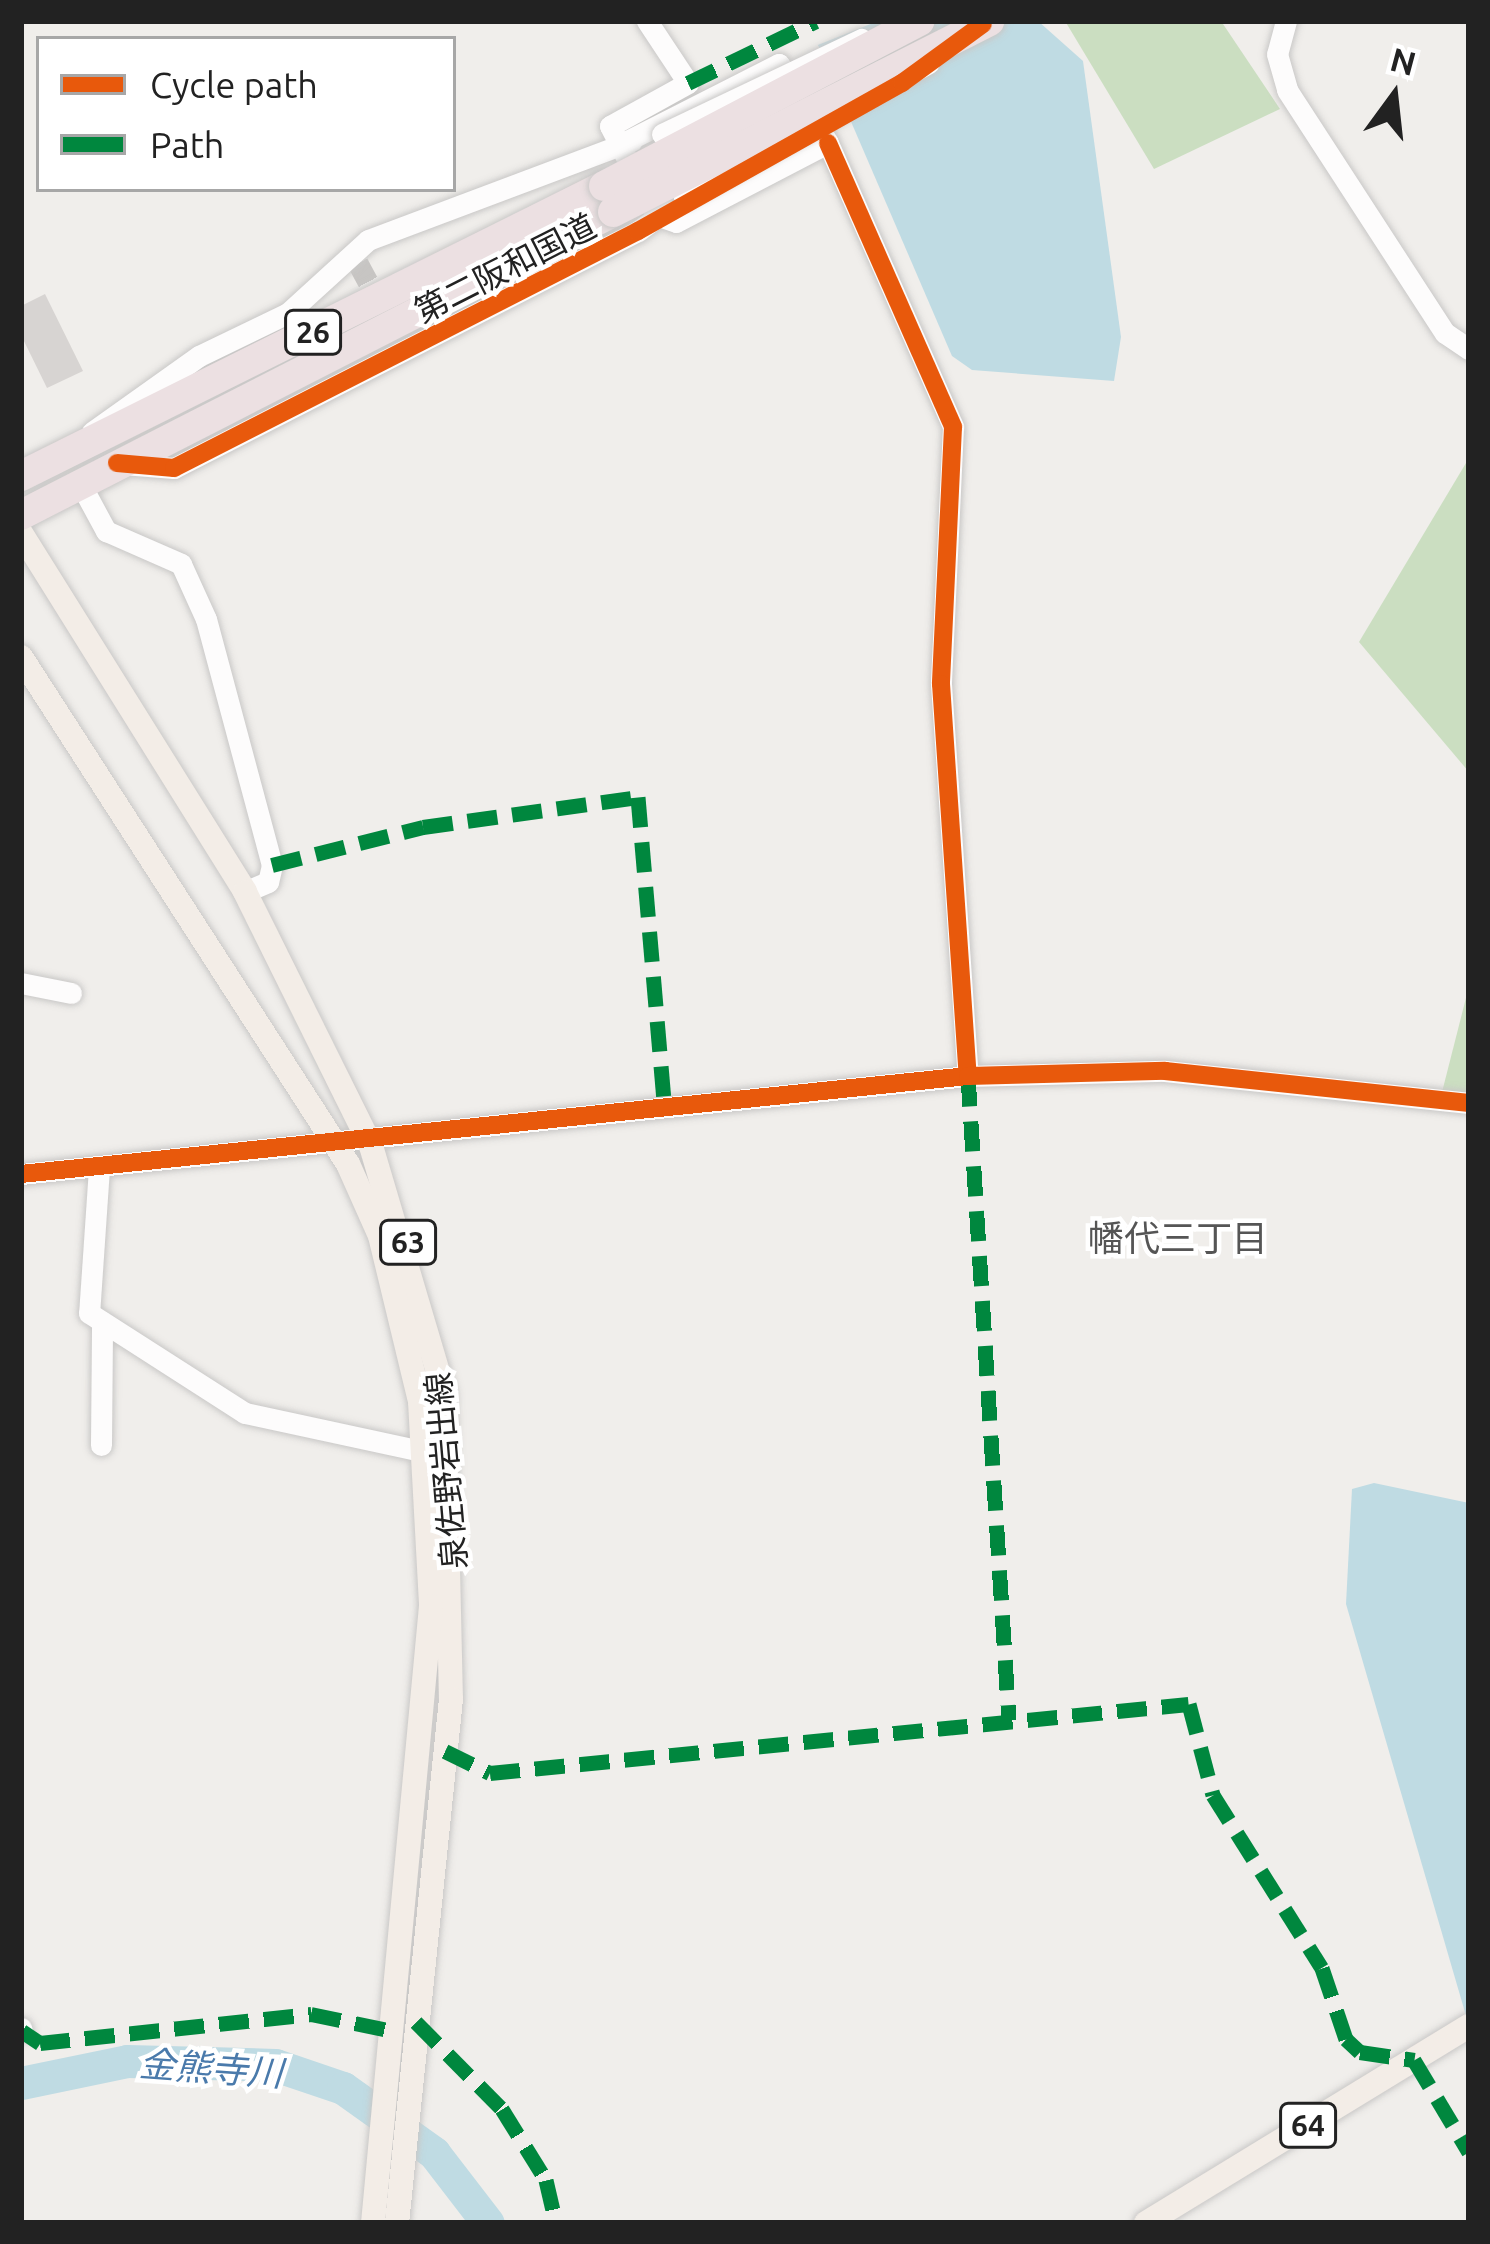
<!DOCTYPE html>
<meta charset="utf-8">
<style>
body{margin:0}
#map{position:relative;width:1490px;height:2244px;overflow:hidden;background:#f0eeeb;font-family:Ubuntu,"Noto Sans JP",sans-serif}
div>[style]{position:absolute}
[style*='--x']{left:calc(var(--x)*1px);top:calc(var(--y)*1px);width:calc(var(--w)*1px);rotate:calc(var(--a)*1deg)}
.forest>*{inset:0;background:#cbdec1}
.water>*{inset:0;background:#bfdbe3}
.river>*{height:33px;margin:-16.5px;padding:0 16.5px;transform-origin:16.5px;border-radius:16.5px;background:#bfdbe3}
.building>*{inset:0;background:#d7d4d2}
.minor-tunnel>*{height:21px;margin-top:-10.5px;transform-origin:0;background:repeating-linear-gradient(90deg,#c7c5c3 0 21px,transparent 0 31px)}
.roads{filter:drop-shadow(0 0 3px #c9c8c7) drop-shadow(0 0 3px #c9c8c7)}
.minor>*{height:21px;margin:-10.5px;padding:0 10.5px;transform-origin:10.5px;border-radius:10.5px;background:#fdfcfc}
.major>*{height:24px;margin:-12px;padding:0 12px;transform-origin:12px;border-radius:12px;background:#f3ede7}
.highway>*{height:30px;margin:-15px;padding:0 15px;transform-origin:15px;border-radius:15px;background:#ece0e2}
.bridges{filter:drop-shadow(0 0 3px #c9c8c7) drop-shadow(0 0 3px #c9c8c7)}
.minor-bridge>*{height:21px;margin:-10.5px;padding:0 10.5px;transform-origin:10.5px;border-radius:10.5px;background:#fdfcfc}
.highway-bridge>*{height:30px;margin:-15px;padding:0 15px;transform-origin:15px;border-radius:15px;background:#ece0e2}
.quiet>*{height:15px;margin-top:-7.5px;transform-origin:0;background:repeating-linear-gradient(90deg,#00873e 0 30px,transparent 0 45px)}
.cycleway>*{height:18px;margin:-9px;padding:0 9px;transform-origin:9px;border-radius:9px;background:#e8590c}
span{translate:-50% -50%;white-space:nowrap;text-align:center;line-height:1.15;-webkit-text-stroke:9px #fff;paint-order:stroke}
.shield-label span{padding:3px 9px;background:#fff;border:3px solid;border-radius:9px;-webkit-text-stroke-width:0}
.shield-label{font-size:30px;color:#222;font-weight:700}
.street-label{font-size:33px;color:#222}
.neighbourhood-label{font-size:36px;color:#555}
.water-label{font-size:36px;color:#4a7aab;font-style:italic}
.frame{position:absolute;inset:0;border:24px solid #222;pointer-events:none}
.legend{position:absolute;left:36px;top:36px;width:420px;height:156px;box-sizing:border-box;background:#fff;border:3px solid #a7a7a7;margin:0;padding:15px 21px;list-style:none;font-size:36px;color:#222}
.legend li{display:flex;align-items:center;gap:24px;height:60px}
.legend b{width:60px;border:3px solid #a7a7a7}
.north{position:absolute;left:1334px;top:36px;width:120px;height:120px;-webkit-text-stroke:9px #fff;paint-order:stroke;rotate:15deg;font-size:33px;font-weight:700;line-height:48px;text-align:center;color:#222}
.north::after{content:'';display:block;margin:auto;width:42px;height:54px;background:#222;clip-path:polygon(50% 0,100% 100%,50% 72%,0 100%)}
</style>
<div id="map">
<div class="forest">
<div style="clip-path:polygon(1065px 21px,1221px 21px,1280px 109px,1154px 169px)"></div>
<div style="clip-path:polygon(1469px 458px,1469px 772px,1359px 642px)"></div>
<div style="clip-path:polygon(1469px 986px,1469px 1103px,1440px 1100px)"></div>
</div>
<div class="water">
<div style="clip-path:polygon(878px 21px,1038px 21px,1083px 61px,1121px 337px,1114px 381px,972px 370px,952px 356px,818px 45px)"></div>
<div style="clip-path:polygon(1374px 1483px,1469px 1503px,1469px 2026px,1346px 1604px,1352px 1489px)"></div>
</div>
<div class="river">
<div style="--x:21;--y:2083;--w:108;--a:-11.7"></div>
<div style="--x:127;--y:2061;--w:148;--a:1.5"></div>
<div style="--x:275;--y:2065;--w:72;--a:18.7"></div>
<div style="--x:343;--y:2088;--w:112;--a:35.5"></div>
<div style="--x:434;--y:2153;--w:88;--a:52.4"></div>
</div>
<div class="building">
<div style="clip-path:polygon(45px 294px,83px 371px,47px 388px,21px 335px,21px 306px)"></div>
</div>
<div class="minor-tunnel">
<div style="--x:358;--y:263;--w:55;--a:61.6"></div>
</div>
<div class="roads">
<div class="minor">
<div style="--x:647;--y:21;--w:74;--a:56.5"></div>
<div style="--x:688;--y:83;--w:89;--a:151.1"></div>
<div style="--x:610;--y:126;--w:100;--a:62.7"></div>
<div style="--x:656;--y:215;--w:21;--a:19"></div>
<div style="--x:676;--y:222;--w:171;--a:-27.5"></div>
<div style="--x:828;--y:143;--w:12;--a:-121"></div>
<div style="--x:1286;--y:21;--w:34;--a:105"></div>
<div style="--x:1277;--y:54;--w:37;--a:74"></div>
<div style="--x:1287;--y:90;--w:290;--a:57"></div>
<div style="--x:1445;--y:333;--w:29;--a:34"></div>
<div style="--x:828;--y:143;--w:310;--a:66.2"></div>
<div style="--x:953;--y:427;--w:257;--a:92.7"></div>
<div style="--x:941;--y:684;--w:393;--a:86.1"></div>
<div style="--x:621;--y:144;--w:177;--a:-26.9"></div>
<div style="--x:779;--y:64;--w:26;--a:58"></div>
<div style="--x:92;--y:432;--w:131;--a:-35.4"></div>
<div style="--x:199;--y:356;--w:99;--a:-25.8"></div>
<div style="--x:288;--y:313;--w:108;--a:-42.4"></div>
<div style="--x:368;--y:240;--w:282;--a:-20.6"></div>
<div style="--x:123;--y:464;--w:51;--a:4.5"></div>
<div style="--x:174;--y:468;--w:521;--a:-27.06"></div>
<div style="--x:638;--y:231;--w:57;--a:-36.5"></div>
<div style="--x:80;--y:483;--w:55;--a:61.6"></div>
<div style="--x:106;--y:531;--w:82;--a:23.7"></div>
<div style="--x:181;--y:564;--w:60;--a:65.6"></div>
<div style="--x:206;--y:619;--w:255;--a:75"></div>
<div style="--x:272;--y:865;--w:17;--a:103"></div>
<div style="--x:268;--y:882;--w:25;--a:157"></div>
<div style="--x:21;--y:983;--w:51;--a:11.3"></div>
<div style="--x:99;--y:1168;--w:145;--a:93.9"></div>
<div style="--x:89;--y:1313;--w:185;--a:32.7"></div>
<div style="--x:245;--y:1413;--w:184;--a:12.2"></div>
<div style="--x:21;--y:1174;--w:952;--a:-5.91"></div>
<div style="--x:968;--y:1076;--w:197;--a:-1.5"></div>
<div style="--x:1165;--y:1071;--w:306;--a:6"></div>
<div style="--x:101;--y:1445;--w:123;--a:-89.5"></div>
<div style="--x:21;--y:2028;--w:3;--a:72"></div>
</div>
<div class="major">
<div style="--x:21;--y:533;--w:423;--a:58"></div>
<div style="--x:245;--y:892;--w:284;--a:63.6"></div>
<div style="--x:371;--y:1146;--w:257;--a:73.5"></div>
<div style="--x:444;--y:1392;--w:307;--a:88.7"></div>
<div style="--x:451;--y:1699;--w:527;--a:95.88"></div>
<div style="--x:21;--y:657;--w:603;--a:57.18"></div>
<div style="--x:348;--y:1164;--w:79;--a:66"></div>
<div style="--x:380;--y:1236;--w:170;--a:76.4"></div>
<div style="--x:420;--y:1401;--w:205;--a:86.9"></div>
<div style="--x:431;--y:1606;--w:620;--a:95.37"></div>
<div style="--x:1146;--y:2223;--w:378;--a:-31.4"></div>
</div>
<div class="highway">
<div style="--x:21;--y:476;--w:651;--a:-26.45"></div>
<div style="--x:21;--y:515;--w:665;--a:-27.1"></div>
</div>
</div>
<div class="bridges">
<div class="minor-bridge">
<div style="--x:662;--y:134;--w:221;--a:-25.5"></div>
<div style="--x:684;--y:197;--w:279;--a:-28.7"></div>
</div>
<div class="highway-bridge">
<div style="--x:604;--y:186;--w:356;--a:-27.6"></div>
<div style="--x:613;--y:212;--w:422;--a:-26.9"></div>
</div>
</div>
<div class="quiet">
<div style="--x:688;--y:83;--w:142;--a:-25.8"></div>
<div style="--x:272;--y:865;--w:156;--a:-14.1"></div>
<div style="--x:423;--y:827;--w:217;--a:-7.9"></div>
<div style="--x:638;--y:797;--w:316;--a:85.1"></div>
<div style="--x:968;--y:1076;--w:645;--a:86.36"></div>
<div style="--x:445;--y:1751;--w:50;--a:26.1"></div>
<div style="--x:490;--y:1773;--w:702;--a:-5.64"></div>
<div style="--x:1189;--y:1704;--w:94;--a:75.2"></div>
<div style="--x:1213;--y:1795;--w:204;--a:57.8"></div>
<div style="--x:1322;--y:1968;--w:75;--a:71.3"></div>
<div style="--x:1346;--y:2039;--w:19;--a:43"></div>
<div style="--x:1360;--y:2052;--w:55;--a:8.4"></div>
<div style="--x:1414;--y:2060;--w:107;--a:59.1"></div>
<div style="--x:416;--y:2022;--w:122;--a:45.3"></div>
<div style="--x:502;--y:2109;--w:84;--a:58.2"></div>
<div style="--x:546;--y:2180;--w:44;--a:76.9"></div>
<div style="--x:22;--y:2031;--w:22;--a:34"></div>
<div style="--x:40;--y:2043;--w:273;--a:-6.1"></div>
<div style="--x:311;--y:2014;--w:79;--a:11.7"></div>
</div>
<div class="cycleway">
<div style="--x:828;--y:143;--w:310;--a:66.2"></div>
<div style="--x:953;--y:427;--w:257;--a:92.7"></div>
<div style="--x:941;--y:684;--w:393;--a:86.1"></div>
<div style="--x:117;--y:463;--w:57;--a:5"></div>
<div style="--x:174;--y:468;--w:521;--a:-27.06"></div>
<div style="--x:638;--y:231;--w:303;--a:-29.3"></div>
<div style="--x:902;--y:83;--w:100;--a:-36.1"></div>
<div style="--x:21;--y:1174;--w:952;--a:-5.91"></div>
<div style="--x:968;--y:1076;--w:197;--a:-1.5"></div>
<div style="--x:1165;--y:1071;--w:306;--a:6"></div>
</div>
<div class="shield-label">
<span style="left:313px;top:332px">26</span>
<span style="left:408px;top:1242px">63</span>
<span style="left:1308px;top:2125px">64</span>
</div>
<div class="street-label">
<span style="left:505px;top:268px;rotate:-27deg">第二阪和国道</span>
<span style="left:446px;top:1471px;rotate:-95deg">泉佐野岩出線</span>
</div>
<div class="neighbourhood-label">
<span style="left:1178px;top:1238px">幡代三丁目</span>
</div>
<div class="water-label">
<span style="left:211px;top:2068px;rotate:4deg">金熊寺川</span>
</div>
<div class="frame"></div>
<ul class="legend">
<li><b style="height:15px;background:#e8590c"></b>Cycle path</li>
<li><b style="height:15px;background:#00873e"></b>Path</li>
</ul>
<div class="north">N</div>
</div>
